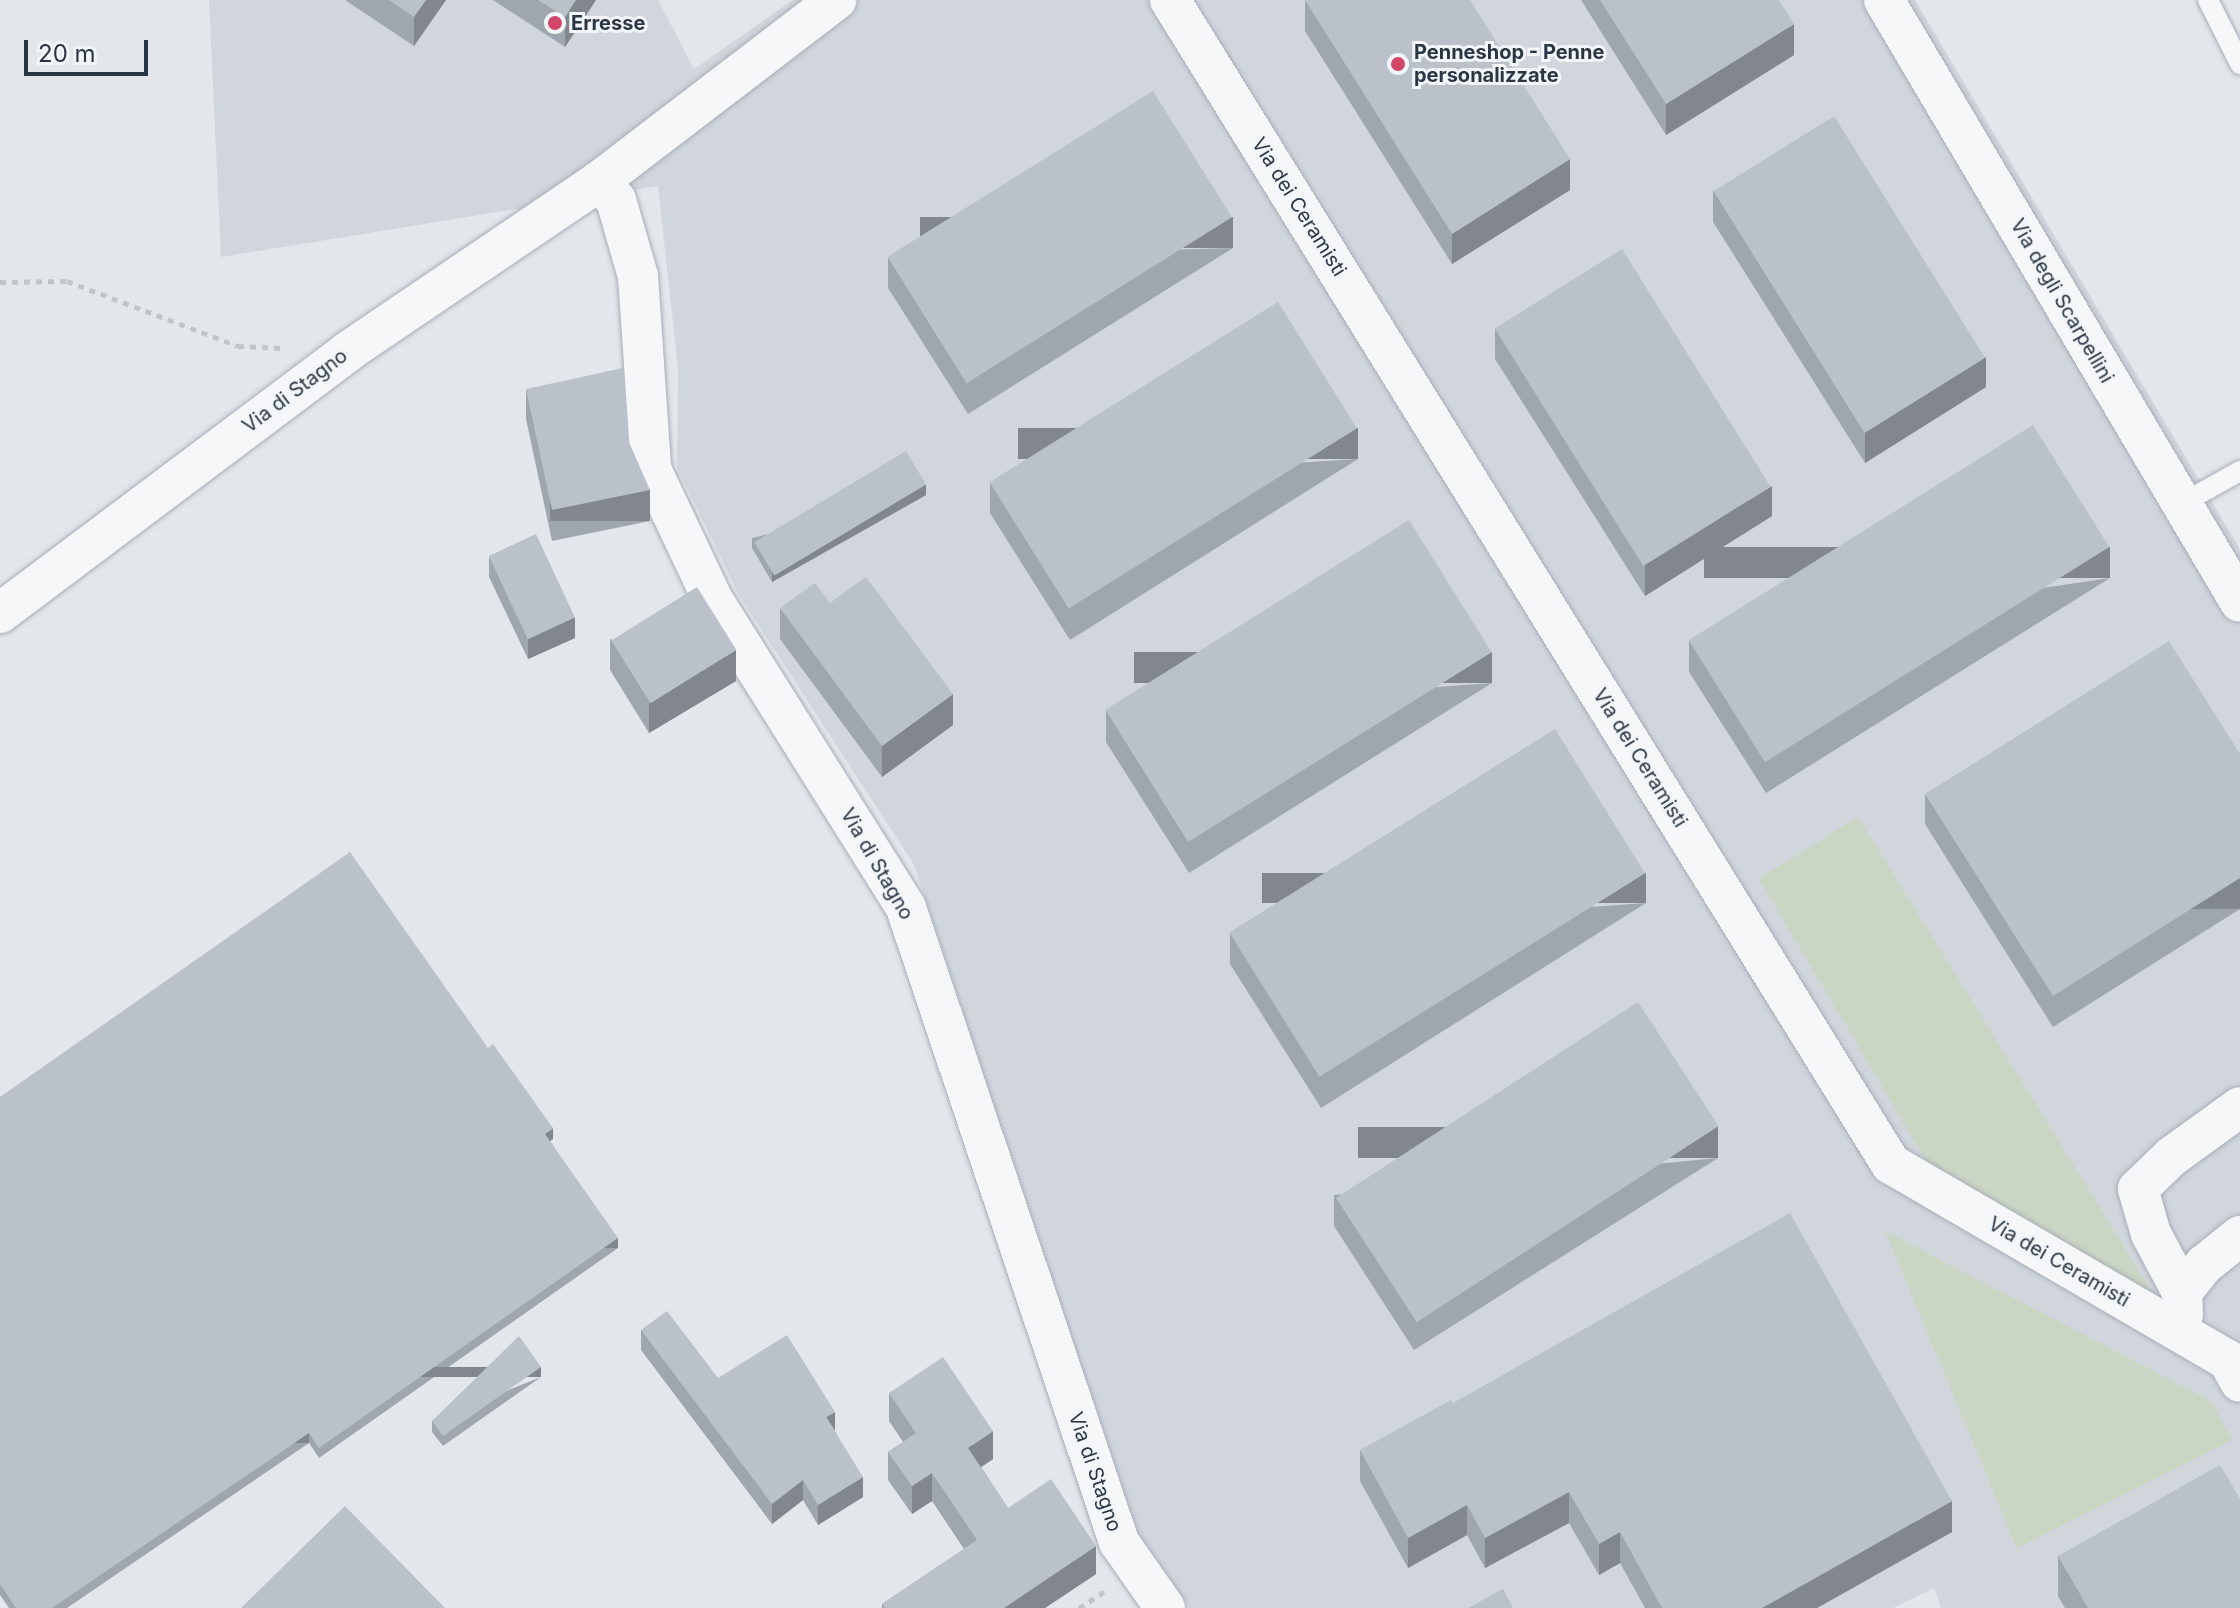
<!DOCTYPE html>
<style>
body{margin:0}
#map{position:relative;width:2240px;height:1608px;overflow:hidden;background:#e3e7eb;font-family:Inter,sans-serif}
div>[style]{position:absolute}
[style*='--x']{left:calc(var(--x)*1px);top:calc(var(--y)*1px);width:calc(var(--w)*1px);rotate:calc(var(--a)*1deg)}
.built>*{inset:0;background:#d1d6dd}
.green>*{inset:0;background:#cad5c4}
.path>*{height:5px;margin-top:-2.5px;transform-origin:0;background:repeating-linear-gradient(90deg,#c1c5ca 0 6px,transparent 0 12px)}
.roads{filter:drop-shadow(0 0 2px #a8aeb6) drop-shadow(0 0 2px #a8aeb6)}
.lane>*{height:20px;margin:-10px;padding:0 10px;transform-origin:10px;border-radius:10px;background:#f6f7f9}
.street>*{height:40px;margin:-20px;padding:0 20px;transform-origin:20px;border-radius:20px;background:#f6f7f9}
.wall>*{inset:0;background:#a0a6ad}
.shaded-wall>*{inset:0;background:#82878d;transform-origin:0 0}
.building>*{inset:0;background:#bac1c9;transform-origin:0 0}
.dots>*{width:22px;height:22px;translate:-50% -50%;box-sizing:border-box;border:4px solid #f3f6f8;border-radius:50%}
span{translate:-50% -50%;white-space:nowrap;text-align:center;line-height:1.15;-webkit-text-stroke:6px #f3f6f8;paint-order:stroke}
.poi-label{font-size:20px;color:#2a3644;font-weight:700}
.left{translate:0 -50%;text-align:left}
.street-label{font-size:20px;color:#2a3644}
.scale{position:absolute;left:24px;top:40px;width:124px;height:36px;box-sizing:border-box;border:4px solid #2a3644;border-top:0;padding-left:10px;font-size:24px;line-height:28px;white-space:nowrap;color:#2a3644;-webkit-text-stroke:6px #f3f6f8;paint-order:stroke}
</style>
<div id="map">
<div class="built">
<div style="clip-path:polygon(209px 0,658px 0,694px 69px,793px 0,1915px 0,2240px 549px,2240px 1608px,1941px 1608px,1934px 1588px,1893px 1608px,1189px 1608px,1139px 1536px,914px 865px,739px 595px,677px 467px,678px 368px,658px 186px,221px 257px)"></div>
</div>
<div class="green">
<div style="clip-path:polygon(1858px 817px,2170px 1321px,1942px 1187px,1759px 879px)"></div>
<div style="clip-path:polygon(1885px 1231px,2211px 1401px,2232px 1440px,2017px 1548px)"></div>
</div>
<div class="path">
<div style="--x:0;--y:282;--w:67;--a:-0.9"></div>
<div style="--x:67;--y:281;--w:183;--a:20.8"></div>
<div style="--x:238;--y:346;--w:44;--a:2.6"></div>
<div style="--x:1079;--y:1608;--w:30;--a:-33"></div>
</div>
<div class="roads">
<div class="lane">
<div style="--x:2208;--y:0;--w:72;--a:63.4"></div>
<div style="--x:2181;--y:504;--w:68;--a:-29.2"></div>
</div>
<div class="street">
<div style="--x:1170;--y:0;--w:1369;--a:58.23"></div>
<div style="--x:1891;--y:1164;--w:390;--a:30.2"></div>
<div style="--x:2228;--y:1360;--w:25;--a:61"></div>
<div style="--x:1884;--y:0;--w:699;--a:59.4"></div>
<div style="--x:598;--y:182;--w:25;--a:45"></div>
<div style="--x:616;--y:200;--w:79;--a:73.9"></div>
<div style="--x:638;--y:276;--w:193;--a:86.1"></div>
<div style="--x:651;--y:469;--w:145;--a:64.7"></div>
<div style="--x:713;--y:600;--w:363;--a:57.9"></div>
<div style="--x:906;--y:908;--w:669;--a:71.43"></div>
<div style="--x:1119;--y:1542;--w:80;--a:55.1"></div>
<div style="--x:0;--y:613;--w:434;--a:-36.9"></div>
<div style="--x:347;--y:352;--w:303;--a:-34.1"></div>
<div style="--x:598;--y:182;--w:300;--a:-37.4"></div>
<div style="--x:2182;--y:1292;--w:66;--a:-118.1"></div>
<div style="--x:2151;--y:1234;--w:47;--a:-106.1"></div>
<div style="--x:2138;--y:1189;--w:46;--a:-44.1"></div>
<div style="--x:2171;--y:1157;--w:85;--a:-35.9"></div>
<div style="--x:2183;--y:1315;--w:23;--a:-92"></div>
<div style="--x:2182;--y:1292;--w:36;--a:-51"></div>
<div style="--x:2205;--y:1264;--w:45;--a:-38.7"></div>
</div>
</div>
<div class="wall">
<div style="clip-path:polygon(345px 0,446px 0,414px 46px)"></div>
<div style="clip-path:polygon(493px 0,596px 0,565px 47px)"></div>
<div style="clip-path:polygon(1305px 0,1570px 190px,1452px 264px,1305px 31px)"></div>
<div style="clip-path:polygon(1581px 0,1779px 0,1794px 55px,1666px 135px)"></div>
<div style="clip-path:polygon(1713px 191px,1986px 387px,1865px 463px,1713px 222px)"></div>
<div style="clip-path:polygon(1233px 248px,968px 414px,888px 288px,888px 258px)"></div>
<div style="clip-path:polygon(1495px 328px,1772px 516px,1645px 596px,1495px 359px)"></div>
<div style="clip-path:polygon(526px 389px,628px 440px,650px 521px,552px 541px,526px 419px)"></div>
<div style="clip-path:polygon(1358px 459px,1070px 640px,990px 513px,990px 482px)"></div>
<div style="clip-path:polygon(926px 495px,772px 582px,752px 548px,752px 538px)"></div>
<div style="clip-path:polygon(489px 556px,575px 638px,528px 659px,489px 577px)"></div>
<div style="clip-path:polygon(2110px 578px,1766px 793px,1689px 672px,1689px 641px)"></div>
<div style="clip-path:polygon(830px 603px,953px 725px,882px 777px,780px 639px,780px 608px)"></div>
<div style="clip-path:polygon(610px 639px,736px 681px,649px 733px,610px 670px)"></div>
<div style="clip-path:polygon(1492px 683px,1189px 873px,1106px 742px,1106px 711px)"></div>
<div style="clip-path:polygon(2240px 754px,2240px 909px,2053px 1027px,1925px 824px,1925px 794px)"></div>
<div style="clip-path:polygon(1646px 903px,1321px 1108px,1230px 964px,1230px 933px)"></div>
<div style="clip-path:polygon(488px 1048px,553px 1139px,550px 1141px,618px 1248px,319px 1458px,309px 1443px,67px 1608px,9px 1608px,0 1595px,0 1097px)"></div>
<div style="clip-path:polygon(1718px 1158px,1414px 1350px,1334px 1226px,1334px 1195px)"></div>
<div style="clip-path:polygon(641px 1330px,718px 1378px,835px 1431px,863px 1497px,818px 1525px,803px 1500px,772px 1524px,641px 1350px)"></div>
<div style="clip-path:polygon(541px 1377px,443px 1446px,432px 1432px,432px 1421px)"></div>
<div style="clip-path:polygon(889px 1393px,993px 1459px,981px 1467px,1008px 1508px,1096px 1574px,1045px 1608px,882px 1608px,882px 1604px,964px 1549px,932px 1501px,912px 1514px,888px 1480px,888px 1452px,903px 1442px,889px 1421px)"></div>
<div style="clip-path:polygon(1453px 1403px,1952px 1532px,1817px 1608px,1645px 1608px,1620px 1563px,1599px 1575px,1569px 1523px,1485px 1568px,1467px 1535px,1408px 1568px,1360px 1481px,1360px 1450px)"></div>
<div style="clip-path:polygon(2058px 1556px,2240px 1608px,2065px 1608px,2058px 1596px)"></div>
</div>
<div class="shaded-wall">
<div style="clip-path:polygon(426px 0,446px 0,414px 46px,414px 17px)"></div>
<div style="clip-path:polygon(576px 0,596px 0,565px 47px,565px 17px)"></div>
<div style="clip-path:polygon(1794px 24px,1794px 55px,1666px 135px,1666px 104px)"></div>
<div style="clip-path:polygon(1570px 159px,1570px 190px,1452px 264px,1452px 234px)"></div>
<div style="left:1233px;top:217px;width:31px;height:313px;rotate:90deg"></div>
<div style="clip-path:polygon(1986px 357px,1986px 387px,1865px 463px,1865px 432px)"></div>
<div style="left:1358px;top:428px;width:31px;height:340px;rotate:90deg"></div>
<div style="clip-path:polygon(926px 484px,926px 495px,772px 582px,772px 572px)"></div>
<div style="clip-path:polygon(1772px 486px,1772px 516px,1645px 596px,1645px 565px)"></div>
<div style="left:650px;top:490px;width:31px;height:100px;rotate:90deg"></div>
<div style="left:2110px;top:547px;width:31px;height:406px;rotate:90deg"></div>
<div style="clip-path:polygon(575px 617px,575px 638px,528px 659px,528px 638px)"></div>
<div style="clip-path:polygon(736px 650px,736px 681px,649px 733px,649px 703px)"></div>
<div style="left:1492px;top:652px;width:31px;height:358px;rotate:90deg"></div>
<div style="clip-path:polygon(953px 694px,953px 725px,882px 777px,882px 746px)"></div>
<div style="left:1646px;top:873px;width:30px;height:384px;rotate:90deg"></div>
<div style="left:2240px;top:878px;width:31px;height:221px;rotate:90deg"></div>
<div style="left:1718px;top:1127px;width:31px;height:360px;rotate:90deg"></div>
<div style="clip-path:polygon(553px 1128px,553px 1139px,545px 1144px,545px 1134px)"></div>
<div style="left:618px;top:1238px;width:10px;height:365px;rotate:90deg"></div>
<div style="left:541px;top:1367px;width:10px;height:120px;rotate:90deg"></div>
<div style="clip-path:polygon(835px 1412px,835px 1431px,826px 1417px)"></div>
<div style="clip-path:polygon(993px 1431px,993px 1459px,968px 1476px,968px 1448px)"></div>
<div style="left:309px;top:1433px;width:10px;height:311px;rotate:90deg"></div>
<div style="clip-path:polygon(932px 1473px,932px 1501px,912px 1514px,912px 1486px)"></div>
<div style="clip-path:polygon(863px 1477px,863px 1497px,818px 1525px,818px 1505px)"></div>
<div style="clip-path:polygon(803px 1480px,803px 1500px,772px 1524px,772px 1504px)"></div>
<div style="clip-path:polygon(1569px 1492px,1569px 1523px,1485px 1568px,1485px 1538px)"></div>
<div style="clip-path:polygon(1952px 1501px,1952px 1532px,1817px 1608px,1762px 1608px)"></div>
<div style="clip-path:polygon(1467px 1505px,1467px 1535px,1408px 1568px,1408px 1538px)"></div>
<div style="clip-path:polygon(1620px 1532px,1620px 1563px,1599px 1575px,1599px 1544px)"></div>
<div style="clip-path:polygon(1096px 1546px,1096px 1574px,1045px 1608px,1004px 1608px)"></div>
</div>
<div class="building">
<div style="clip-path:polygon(389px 0,426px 0,414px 17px)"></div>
<div style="clip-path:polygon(538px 0,576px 0,565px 17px)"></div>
<div style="clip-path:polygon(1305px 0,1470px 0,1570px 159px,1452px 234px)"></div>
<div style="clip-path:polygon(1600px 0,1779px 0,1794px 24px,1666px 104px)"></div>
<div style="left:1153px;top:91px;width:149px;height:313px;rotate:58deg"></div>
<div style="left:1834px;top:116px;width:285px;height:142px;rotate:58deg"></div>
<div style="left:1622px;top:249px;width:280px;height:150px;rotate:58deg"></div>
<div style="left:1278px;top:302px;width:149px;height:340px;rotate:58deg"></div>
<div style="clip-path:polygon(623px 368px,628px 440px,650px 490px,552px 510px,526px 389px)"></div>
<div style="left:2033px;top:425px;width:144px;height:406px;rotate:58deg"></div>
<div style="left:906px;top:451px;width:39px;height:177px;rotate:59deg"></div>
<div style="left:1409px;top:520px;width:156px;height:358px;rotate:58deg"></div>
<div style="left:536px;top:534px;width:92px;height:52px;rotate:65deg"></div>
<div style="clip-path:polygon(866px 577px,953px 694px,882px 746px,780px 608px,815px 583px,830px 603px)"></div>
<div style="left:697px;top:587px;width:74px;height:101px;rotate:58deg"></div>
<div style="clip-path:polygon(2169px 641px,2240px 754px,2240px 878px,2053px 996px,1925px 794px)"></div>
<div style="left:1555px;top:729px;width:170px;height:384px;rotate:58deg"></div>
<div style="clip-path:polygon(350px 852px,488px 1048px,493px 1044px,553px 1128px,545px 1134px,618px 1238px,319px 1448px,309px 1433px,52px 1608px,16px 1608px,0 1584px,0 1097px)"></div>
<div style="left:1638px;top:1002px;width:148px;height:360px;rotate:57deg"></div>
<div style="clip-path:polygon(1790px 1213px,1952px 1501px,1762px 1608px,1662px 1608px,1620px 1532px,1599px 1544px,1569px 1492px,1485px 1538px,1467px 1505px,1408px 1538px,1360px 1450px,1451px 1400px,1453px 1403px)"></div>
<div style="clip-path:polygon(667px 1311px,718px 1378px,787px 1335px,835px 1412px,826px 1417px,863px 1477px,818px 1505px,803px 1480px,772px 1504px,641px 1330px)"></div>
<div style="clip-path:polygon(519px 1336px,541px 1367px,443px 1436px,432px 1421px)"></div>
<div style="clip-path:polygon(943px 1357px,993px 1431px,968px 1448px,1008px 1508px,1051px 1479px,1096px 1546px,1004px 1608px,885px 1608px,882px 1604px,977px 1540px,932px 1473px,912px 1486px,888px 1452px,916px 1433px,889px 1393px)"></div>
<div style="clip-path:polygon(2220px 1465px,2240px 1499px,2240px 1608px,2088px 1608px,2058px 1556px)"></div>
<div style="clip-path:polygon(345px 1506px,445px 1608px,241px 1608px)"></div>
<div style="clip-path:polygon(1503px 1589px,1513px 1608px,1468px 1608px)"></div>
</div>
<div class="dots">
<div style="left:555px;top:23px;background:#d2466a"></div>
<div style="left:1398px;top:64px;background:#d2466a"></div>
</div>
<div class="poi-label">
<span class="left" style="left:571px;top:23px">Erresse</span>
<span class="left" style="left:1414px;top:64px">Penneshop - Penne<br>personalizzate</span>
</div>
<div class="street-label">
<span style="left:1299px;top:207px;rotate:58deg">Via dei Ceramisti</span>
<span style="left:2062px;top:301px;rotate:60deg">Via degli Scarpellini</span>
<span style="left:295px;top:391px;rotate:-37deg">Via di Stagno</span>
<span style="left:1640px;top:758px;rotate:58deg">Via dei Ceramisti</span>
<span style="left:877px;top:864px;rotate:60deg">Via di Stagno</span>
<span style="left:2059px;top:1262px;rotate:30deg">Via dei Ceramisti</span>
<span style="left:1095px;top:1472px;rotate:71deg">Via di Stagno</span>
</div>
<div class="scale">20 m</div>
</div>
